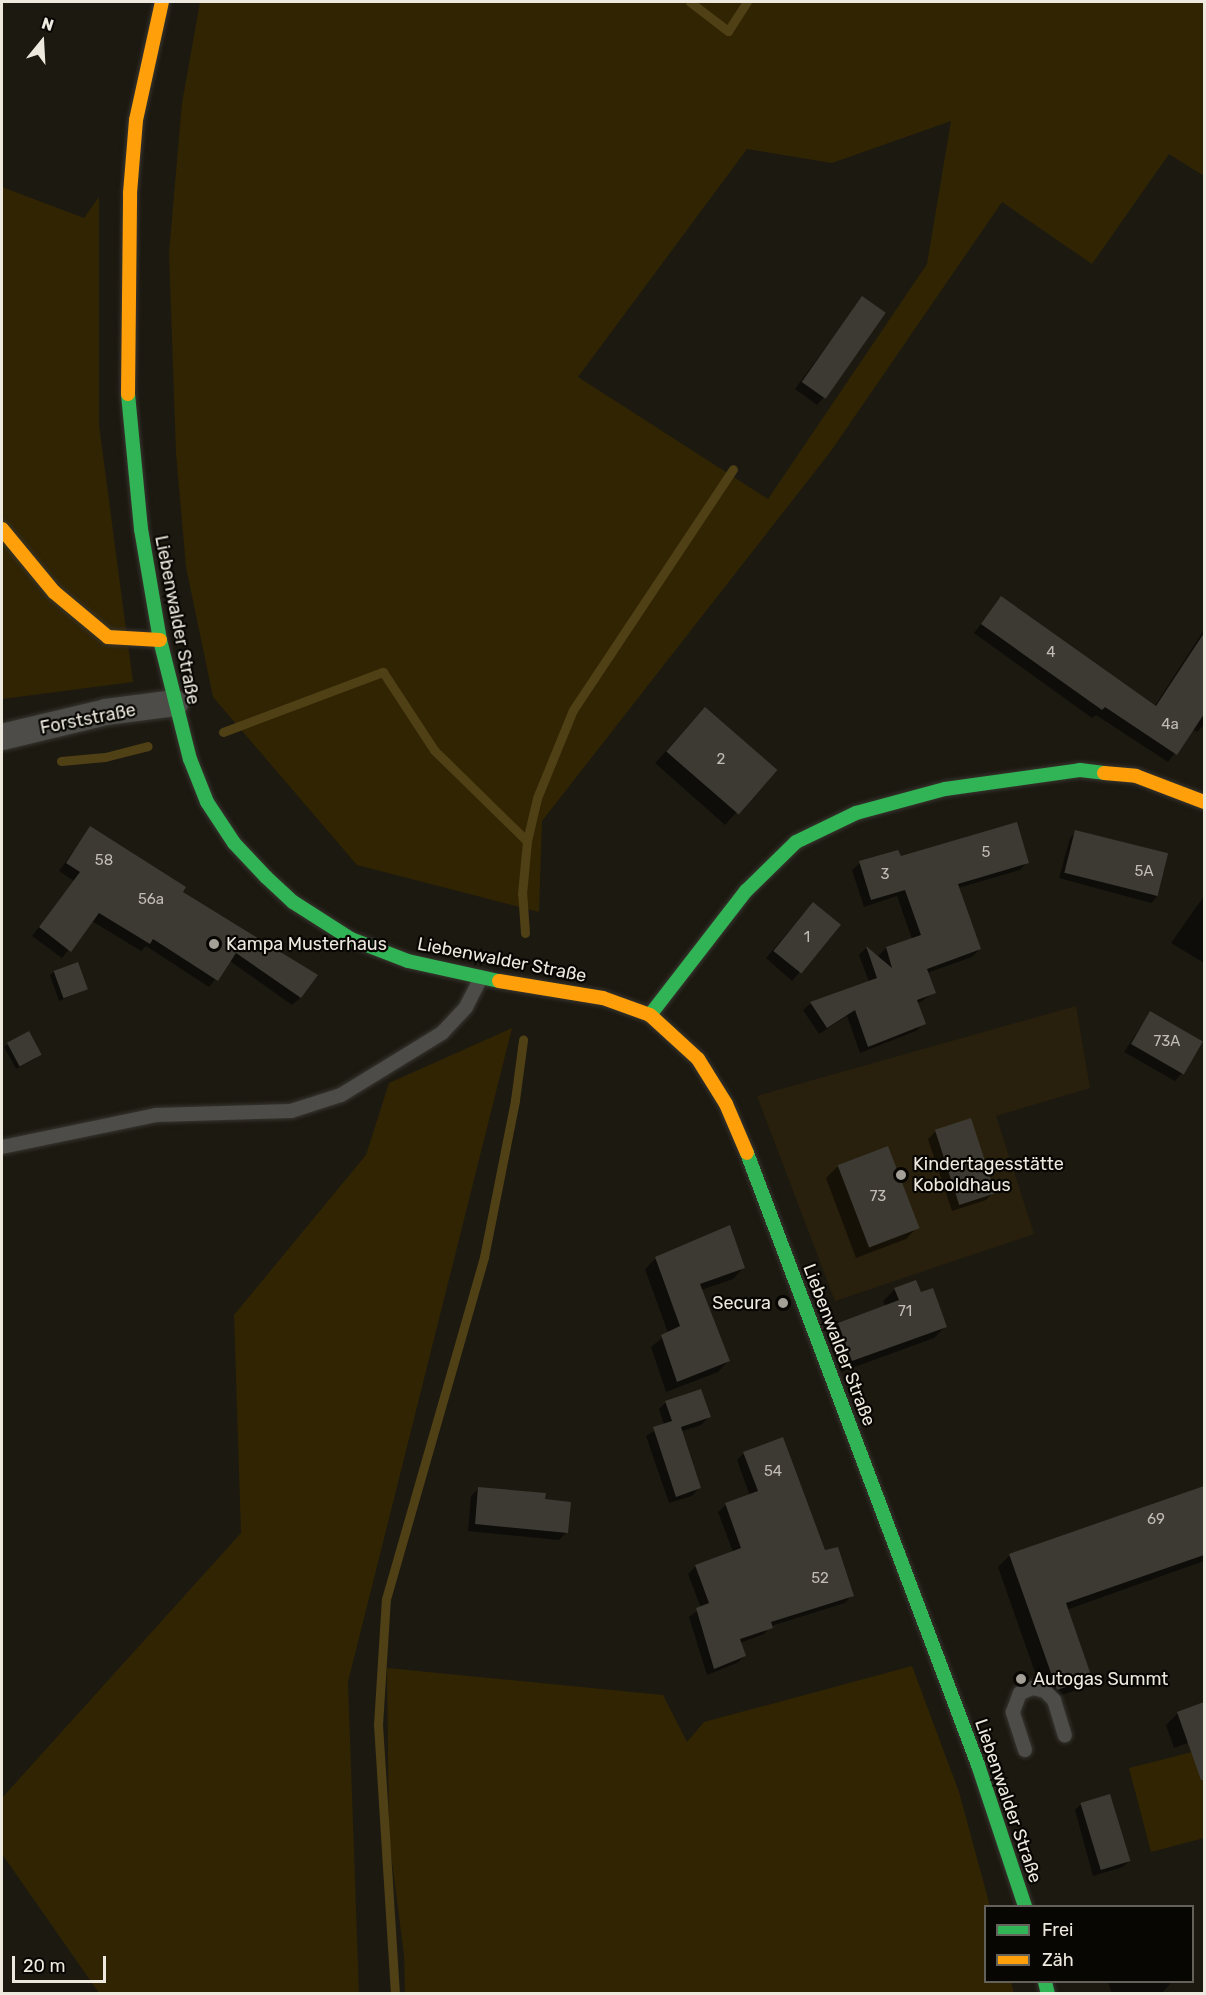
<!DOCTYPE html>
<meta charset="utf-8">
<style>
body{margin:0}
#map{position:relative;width:1206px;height:1995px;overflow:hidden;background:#1c1911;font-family:Rubik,sans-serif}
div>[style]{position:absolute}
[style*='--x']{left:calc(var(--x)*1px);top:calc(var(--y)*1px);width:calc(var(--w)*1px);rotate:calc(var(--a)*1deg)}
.built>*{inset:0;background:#28200c}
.green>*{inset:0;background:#302403}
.shadow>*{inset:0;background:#0007}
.stream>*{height:9px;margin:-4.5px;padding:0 4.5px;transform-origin:4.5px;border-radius:4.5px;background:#504015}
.building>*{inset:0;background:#3d3a33;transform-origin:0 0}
.roads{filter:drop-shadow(0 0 2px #38352f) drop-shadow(0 0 2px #38352f)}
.lane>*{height:14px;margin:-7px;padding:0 7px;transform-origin:7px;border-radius:7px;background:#4d4c49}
.street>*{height:26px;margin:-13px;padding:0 13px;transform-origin:13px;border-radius:13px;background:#4d4c49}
.fast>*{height:14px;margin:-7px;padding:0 7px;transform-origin:7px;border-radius:7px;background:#30b455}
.slow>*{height:14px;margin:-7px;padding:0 7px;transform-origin:7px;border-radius:7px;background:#ff9f0a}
.dots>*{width:16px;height:16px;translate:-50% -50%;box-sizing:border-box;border:3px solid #080602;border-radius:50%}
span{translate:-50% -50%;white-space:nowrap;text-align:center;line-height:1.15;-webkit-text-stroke:4.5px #080602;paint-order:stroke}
.number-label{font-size:15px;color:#c1bdb4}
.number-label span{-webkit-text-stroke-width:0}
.street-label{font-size:18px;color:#ede9df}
.poi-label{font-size:18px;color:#ede9df}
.left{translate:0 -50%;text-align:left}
.right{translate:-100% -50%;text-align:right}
.frame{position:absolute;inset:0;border:3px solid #ede9df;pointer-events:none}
.legend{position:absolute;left:984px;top:1905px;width:210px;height:78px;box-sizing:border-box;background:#080602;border:2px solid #64615a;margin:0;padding:8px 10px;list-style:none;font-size:18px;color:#ede9df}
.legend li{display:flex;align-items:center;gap:12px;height:30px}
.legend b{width:30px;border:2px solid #64615a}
.north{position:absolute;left:12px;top:12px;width:60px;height:60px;-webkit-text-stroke:4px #080602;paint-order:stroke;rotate:18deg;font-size:16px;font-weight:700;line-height:24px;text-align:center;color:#ede9df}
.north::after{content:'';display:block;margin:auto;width:21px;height:27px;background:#ede9df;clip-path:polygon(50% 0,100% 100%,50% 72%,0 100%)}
.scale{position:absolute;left:12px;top:1956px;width:94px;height:27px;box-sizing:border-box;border:3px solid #ede9df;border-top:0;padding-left:8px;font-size:18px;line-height:21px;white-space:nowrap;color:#ede9df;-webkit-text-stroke:4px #080602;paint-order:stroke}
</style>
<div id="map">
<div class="built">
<div style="clip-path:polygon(1076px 1006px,1090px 1088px,996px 1116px,1034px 1234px,835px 1301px,757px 1096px)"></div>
</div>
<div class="green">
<div style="clip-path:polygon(evenodd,200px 2px,1204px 2px,1204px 176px,1169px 154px,1092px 264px,1002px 202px,831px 451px,542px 821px,539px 912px,357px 865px,213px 697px,186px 567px,176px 453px,169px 253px,182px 103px,200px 2px,951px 121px,927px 264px,768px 499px,578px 377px,747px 149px,832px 163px,951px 121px)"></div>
<div style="clip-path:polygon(2px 187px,84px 218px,99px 197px,99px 425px,133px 682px,2px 699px)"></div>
<div style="clip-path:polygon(512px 1028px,348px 1682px,359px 1993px,99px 1993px,2px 1854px,2px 1798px,241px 1533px,234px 1315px,366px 1155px,389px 1083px)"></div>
<div style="clip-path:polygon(912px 1666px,959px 1792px,990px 1906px,986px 1906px,986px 1982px,1011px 1982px,1014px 1993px,405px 1993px,404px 1955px,389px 1838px,387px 1668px,663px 1695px,687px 1742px,704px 1722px)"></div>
<div style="clip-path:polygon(1204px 1749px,1204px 1838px,1151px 1852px,1129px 1768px)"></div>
</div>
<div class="shadow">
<div style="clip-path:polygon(862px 298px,824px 397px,817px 405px,795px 389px)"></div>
<div style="clip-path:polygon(1001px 598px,1154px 707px,1204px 630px,1204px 725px,1197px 732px,1193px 729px,1168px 762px,1096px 715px,1092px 718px,974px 633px)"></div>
<div style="clip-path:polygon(694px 720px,775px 770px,725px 825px,655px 763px)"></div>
<div style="clip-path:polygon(90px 828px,181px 892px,315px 975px,300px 998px,292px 1005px,230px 961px,209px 987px,146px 946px,141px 951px,92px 921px,62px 958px,32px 936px,74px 881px,59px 871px)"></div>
<div style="clip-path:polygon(1076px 832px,1157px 897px,1151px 903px,1059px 878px,1070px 838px)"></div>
<div style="clip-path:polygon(900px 858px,1027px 862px,1020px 870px,958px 888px,980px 949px,972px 957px,927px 973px,934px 993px,917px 1004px,924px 1023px,916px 1031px,860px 1053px,847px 1016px,819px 1034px,803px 1010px,811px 1003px,869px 982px,859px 955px,866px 948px,877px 957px,886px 948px,912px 939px,897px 896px,864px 907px,852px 870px,860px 863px)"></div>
<div style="clip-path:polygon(1204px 896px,1204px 963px,1171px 943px)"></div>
<div style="clip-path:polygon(806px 911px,799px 973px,792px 981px,766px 958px)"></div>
<div style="clip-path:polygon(54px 972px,86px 989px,59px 1001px,50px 975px)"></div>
<div style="clip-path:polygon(1150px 1013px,1182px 1073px,1175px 1081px,1124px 1052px)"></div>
<div style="clip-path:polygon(8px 1044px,37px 1058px,16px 1069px,4px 1047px)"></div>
<div style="clip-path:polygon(936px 1131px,993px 1193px,986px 1200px,952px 1211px,928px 1139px)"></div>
<div style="clip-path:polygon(887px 1148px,917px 1228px,906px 1239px,856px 1258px,826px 1178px,837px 1167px)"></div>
<div style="clip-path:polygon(656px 1258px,743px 1268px,733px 1279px,701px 1290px,728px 1361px,718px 1372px,666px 1392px,651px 1347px,668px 1333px,645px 1269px)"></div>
<div style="clip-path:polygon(895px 1289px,920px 1293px,945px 1327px,934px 1338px,841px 1372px,827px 1336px,839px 1324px,886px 1307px,883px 1301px)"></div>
<div style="clip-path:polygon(666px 1402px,709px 1417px,701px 1425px,680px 1432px,699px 1488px,692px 1496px,669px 1503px,646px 1436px,664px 1425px,659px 1409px)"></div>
<div style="clip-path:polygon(744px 1453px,825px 1552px,852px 1595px,845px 1603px,771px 1626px,764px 1634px,740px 1643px,745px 1656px,737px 1663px,707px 1675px,689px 1617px,701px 1608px,688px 1574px,695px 1567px,733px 1552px,718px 1512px,726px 1505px,750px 1496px,737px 1460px)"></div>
<div style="clip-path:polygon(479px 1488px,544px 1501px,567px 1532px,559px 1540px,468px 1531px,471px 1496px)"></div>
<div style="clip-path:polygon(1204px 1488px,1204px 1561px,1066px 1610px,1090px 1678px,1079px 1689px,1045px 1701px,998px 1567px,1009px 1556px)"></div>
<div style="clip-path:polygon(1204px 1704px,1204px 1737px,1174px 1748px,1166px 1725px,1178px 1713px)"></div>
<div style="clip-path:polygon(1081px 1804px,1129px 1861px,1123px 1867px,1093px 1876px,1075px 1810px)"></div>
<div style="clip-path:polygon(1108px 1982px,1169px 1982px,1170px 1984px,1161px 1994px,1112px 1994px)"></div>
</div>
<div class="stream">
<div style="--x:690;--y:2;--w:48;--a:37.3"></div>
<div style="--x:728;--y:31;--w:35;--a:-57"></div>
<div style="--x:223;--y:732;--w:171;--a:-20.6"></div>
<div style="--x:383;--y:672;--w:93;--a:56.8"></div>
<div style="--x:434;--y:750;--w:130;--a:44.4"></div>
<div style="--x:61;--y:761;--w:44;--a:-5.2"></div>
<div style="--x:105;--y:757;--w:44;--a:-14.3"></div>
<div style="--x:525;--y:933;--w:39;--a:-94"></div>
<div style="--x:522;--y:894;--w:53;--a:-84.6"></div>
<div style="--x:527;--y:841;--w:44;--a:-76.9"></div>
<div style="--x:537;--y:798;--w:95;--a:-67.8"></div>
<div style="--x:573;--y:710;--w:289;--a:-56.4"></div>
<div style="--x:395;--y:1994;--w:270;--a:-93.6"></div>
<div style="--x:378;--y:1725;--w:126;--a:-86.4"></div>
<div style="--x:386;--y:1599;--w:356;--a:-74"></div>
<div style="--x:484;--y:1257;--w:160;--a:-78.8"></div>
<div style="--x:515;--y:1100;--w:61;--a:-82.4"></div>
</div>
<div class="building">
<div style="left:862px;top:296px;width:29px;height:105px;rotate:35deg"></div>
<div style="clip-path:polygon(1001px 596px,1156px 706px,1204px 633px,1204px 714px,1177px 755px,1105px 707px,1102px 710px,981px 624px)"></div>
<div style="left:705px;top:707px;width:96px;height:59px;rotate:41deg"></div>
<div style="clip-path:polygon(1017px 822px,1029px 863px,958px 884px,981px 949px,927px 969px,936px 993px,917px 1000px,926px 1024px,868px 1047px,855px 1010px,827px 1028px,810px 1002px,877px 978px,866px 946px,892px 968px,886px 947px,921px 935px,905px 890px,871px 900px,859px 861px,898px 850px,901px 856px)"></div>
<div style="clip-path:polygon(90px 826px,186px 887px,183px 892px,318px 975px,301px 998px,236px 953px,218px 981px,153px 939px,150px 944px,99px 913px,71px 952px,39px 927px,80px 872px,66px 863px)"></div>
<div style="left:1075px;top:830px;width:96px;height:44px;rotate:14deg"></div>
<div style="left:813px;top:902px;width:36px;height:63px;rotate:39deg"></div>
<div style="left:78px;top:962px;width:29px;height:26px;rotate:70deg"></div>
<div style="left:1150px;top:1011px;width:61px;height:38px;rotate:30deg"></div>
<div style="left:29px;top:1031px;width:27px;height:25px;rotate:62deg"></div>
<div style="left:971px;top:1118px;width:79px;height:38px;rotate:72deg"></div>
<div style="left:888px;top:1146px;width:88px;height:54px;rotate:69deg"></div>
<div style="clip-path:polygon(730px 1225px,745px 1268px,700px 1284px,730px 1361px,677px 1382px,661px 1335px,680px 1326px,655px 1257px)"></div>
<div style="clip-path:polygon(916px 1280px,921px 1292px,933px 1288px,947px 1327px,852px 1361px,838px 1323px,899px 1300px,894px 1288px)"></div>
<div style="clip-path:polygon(701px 1389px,711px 1417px,681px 1427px,701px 1488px,676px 1497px,653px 1427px,672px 1421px,665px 1401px)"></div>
<div style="clip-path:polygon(783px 1437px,825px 1550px,838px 1547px,854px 1596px,771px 1622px,773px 1628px,740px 1639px,746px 1656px,714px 1669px,696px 1608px,709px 1603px,695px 1565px,741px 1548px,725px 1503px,758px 1491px,743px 1452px)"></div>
<div style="clip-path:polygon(1204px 1486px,1204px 1555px,1066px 1603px,1092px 1678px,1057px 1690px,1009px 1554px)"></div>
<div style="clip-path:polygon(478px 1487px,546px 1493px,545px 1499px,571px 1502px,568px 1533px,475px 1524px)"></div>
<div style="clip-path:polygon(1204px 1702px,1204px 1780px,1201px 1780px,1177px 1712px)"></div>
<div style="left:1110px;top:1794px;width:70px;height:31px;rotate:73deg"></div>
</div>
<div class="roads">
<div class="lane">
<div style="--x:2;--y:1147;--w:157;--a:-11.7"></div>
<div style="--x:156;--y:1115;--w:135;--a:-1.7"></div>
<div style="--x:291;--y:1111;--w:52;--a:-17.7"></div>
<div style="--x:341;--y:1095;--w:119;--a:-31.5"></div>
<div style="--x:442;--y:1033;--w:35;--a:-47"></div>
<div style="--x:466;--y:1007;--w:33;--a:-63"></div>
<div style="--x:1025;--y:1750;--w:40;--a:-108"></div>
<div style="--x:1013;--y:1712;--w:20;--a:-70"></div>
<div style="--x:1020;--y:1693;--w:14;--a:-21"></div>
<div style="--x:1033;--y:1688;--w:12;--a:14"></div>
<div style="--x:1045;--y:1691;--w:13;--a:45"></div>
<div style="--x:1054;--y:1700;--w:37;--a:73"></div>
</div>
<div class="street">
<div style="--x:2;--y:737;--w:107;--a:-13.5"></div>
<div style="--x:106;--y:712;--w:70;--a:-7.4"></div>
</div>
<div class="fast">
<div style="--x:128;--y:394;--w:136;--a:84.5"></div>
<div style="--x:141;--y:529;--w:113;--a:80.3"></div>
<div style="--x:160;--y:640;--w:123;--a:75.9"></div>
<div style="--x:190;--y:759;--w:46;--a:68.4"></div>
<div style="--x:207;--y:802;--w:49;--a:56.6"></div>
<div style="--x:234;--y:843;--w:47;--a:46.7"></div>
<div style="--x:266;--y:877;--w:37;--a:43"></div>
<div style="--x:293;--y:902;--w:69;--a:32.5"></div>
<div style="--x:351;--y:939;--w:61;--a:21.1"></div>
<div style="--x:408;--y:961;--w:93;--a:12.4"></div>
<div style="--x:650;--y:1015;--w:157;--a:-52.3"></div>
<div style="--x:746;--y:891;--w:70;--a:-44.4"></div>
<div style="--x:796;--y:842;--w:67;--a:-25.8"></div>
<div style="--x:856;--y:813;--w:92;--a:-15.1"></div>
<div style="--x:945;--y:789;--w:136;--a:-8"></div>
<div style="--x:1080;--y:770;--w:24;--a:7"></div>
<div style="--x:747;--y:1153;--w:654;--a:69.32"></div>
<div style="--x:978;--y:1765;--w:149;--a:71.6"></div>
<div style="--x:1045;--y:1982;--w:12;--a:76"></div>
</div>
<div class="slow">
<div style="--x:128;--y:394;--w:201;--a:-89.4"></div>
<div style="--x:130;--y:193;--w:73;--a:-85.3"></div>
<div style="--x:136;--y:120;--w:121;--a:-77.6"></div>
<div style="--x:2;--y:529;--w:82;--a:50.5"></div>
<div style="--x:54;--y:592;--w:70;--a:39.8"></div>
<div style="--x:108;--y:637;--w:52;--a:3.3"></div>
<div style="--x:1104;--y:773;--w:32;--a:5"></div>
<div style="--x:1136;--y:776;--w:73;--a:20.9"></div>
<div style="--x:499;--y:981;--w:105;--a:9.3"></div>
<div style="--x:603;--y:998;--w:50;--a:19.9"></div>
<div style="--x:650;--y:1015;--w:65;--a:42.5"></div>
<div style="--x:698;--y:1059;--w:53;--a:58.1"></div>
<div style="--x:726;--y:1104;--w:53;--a:66.8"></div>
</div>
</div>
<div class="dots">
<div style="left:214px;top:944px;background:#a4a097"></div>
<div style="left:901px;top:1175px;background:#a4a097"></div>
<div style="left:783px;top:1303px;background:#a4a097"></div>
<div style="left:1021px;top:1679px;background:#a4a097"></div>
</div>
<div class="number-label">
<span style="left:1051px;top:653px">4</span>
<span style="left:1170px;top:725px">4a</span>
<span style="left:721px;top:760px">2</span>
<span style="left:986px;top:853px">5</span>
<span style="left:104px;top:861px">58</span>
<span style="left:1144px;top:872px">5A</span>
<span style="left:885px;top:875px">3</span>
<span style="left:151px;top:900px">56a</span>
<span style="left:807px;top:938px">1</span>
<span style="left:1167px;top:1042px">73A</span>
<span style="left:878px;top:1197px">73</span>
<span style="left:905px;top:1312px">71</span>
<span style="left:773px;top:1472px">54</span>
<span style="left:1156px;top:1520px">69</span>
<span style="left:820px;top:1579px">52</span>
</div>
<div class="street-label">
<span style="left:177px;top:620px;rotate:79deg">Liebenwalder Straße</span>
<span style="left:88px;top:719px;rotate:-11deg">Forststraße</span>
<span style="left:502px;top:960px;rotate:11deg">Liebenwalder Straße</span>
<span style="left:839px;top:1345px;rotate:69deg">Liebenwalder Straße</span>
<span style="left:1008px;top:1801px;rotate:71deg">Liebenwalder Straße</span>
</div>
<div class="poi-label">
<span class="left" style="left:226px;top:944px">Kampa Musterhaus</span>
<span class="left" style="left:913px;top:1175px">Kindertagesstätte<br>Koboldhaus</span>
<span class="right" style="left:771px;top:1303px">Secura</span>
<span class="left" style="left:1033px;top:1679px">Autogas Summt</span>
</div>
<div class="frame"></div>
<ul class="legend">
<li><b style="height:8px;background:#30b455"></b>Frei</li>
<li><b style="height:8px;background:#ff9f0a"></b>Zäh</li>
</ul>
<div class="north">N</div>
<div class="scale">20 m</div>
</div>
